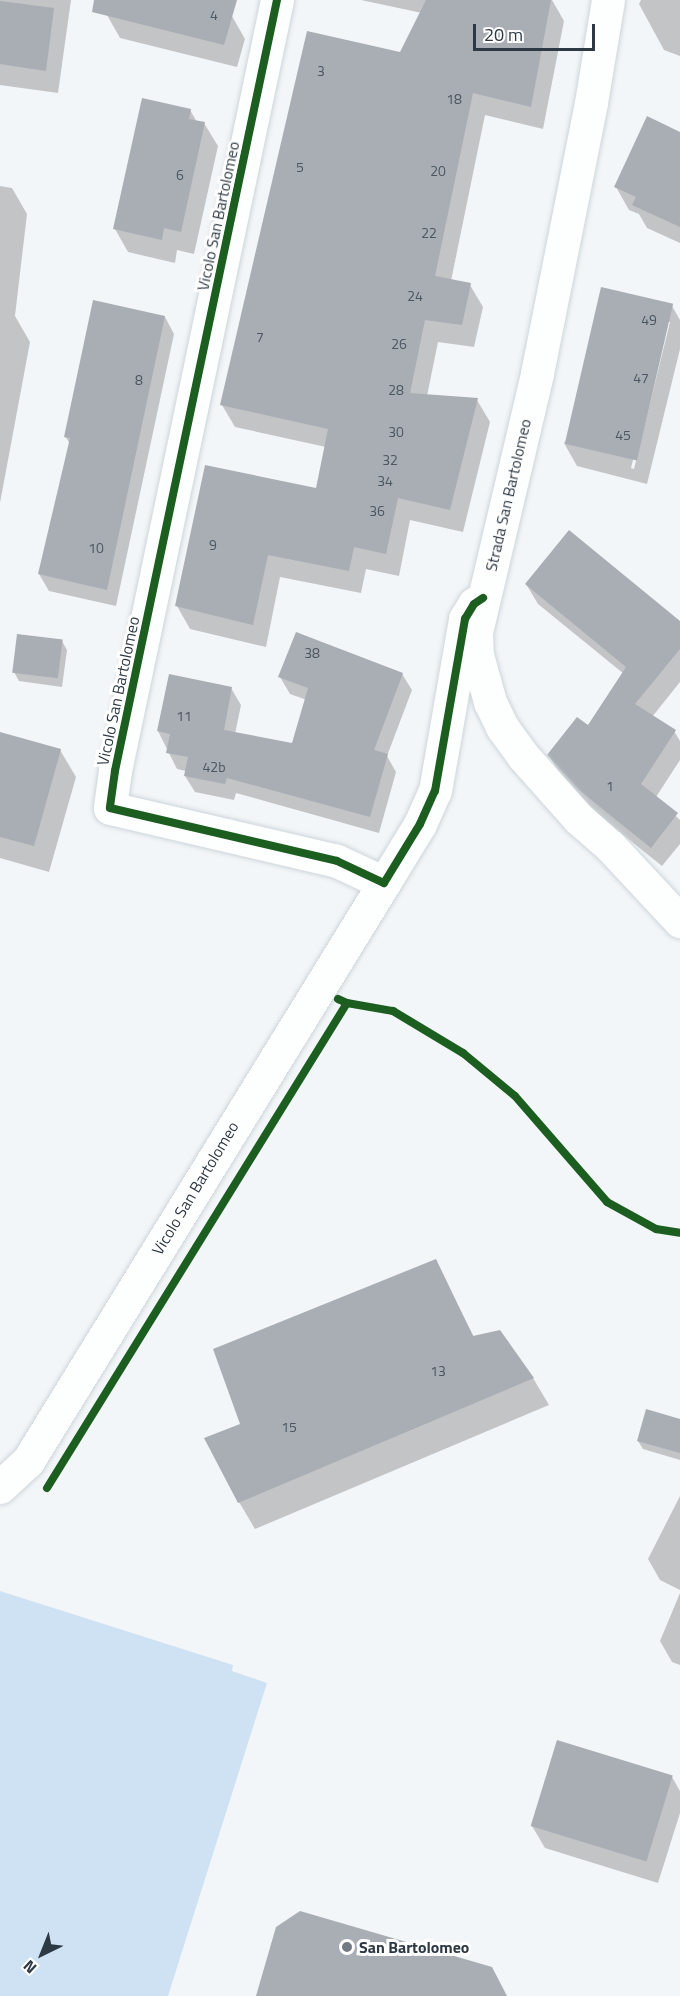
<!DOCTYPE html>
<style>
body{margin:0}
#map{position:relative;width:680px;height:1996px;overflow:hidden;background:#f3f6f8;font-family:"Titillium Web",sans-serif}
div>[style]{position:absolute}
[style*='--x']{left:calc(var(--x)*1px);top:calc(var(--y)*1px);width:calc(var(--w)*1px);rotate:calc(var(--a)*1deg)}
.green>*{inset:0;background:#cee2f3}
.shadow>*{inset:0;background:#0003}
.building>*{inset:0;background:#a8aeb4;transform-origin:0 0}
.roads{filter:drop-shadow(0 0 2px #cdd5db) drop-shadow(0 0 2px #cdd5db)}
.minor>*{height:33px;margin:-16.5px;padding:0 16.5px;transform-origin:16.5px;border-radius:16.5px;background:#fdfefe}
.cycleway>*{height:8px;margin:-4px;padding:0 4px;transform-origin:4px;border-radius:4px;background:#1b5e20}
.dots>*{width:16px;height:16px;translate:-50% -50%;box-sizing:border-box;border:3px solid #fff;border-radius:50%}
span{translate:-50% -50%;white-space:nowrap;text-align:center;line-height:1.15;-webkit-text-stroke:6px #fff;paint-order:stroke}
.number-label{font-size:14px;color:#4c5660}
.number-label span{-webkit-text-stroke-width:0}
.street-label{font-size:16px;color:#2d3944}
.poi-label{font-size:16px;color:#2d3944;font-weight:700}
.left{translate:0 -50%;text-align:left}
.north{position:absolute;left:12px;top:1924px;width:60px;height:60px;-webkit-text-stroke:4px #fff;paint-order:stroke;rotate:223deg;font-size:16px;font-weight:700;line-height:24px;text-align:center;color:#2d3944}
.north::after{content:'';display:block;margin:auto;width:21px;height:27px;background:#2d3944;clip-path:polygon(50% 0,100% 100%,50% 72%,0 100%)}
.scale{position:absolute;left:473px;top:24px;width:122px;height:27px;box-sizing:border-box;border:3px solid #2d3944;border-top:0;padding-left:8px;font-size:18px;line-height:21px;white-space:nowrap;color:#2d3944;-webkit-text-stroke:4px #fff;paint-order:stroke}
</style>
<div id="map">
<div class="green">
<div style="clip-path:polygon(0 1591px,233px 1665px,232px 1671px,267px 1683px,168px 1996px,0 1996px)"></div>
</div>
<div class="shadow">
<div style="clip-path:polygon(0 0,71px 0,58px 93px,0 85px)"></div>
<div style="clip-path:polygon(110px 0,162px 0,232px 16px,245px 39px,237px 67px,120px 38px,107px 15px)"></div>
<div style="clip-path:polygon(361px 0,552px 0,564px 21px,543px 129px,485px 115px,451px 281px,470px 285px,483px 307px,474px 347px,438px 342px,427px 396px,477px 400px,490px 422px,463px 532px,410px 520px,399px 576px,366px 569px,361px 593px,280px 577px,266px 647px,190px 629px,177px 606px,317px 490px,326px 447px,235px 427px,222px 405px,422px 13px)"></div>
<div style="clip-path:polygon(641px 0,680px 0,680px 56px,664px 50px,639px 4px)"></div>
<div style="clip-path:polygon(190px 110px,197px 122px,204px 123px,218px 146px,194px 254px,177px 250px,175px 263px,128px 252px,115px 229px)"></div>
<div style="clip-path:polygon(680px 134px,680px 243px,647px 228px,639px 214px,629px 210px,616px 187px)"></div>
<div style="clip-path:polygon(0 186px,12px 188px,27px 214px,15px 316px,30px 342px,0 503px)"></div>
<div style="clip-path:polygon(evenodd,672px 306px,680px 320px,680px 349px,647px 484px,577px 466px,564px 443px,672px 306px,667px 322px,670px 322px,634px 469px,631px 468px,667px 322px)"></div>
<div style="clip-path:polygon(165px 317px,174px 334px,116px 606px,49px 591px,39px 574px,70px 444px,65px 436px)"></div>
<div style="clip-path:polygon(526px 584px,680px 623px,680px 682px,652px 717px,674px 731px,680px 741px,680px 760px,656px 797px,680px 820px,680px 844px,662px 866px,592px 810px,560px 775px,549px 755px,588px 727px,624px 674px,538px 604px)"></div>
<div style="clip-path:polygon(62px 641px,67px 650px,62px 687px,19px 681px,14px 672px)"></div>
<div style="clip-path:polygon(402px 674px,412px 690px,387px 756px,396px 772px,379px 833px,236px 793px,234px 800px,195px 792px,185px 776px,186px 771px,177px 769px,158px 731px,231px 688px,241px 705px,235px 734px,293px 745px,307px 700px,290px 694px,280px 677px)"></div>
<div style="clip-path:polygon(0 734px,60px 750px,76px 777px,49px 872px,0 858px)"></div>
<div style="clip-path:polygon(435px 1261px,474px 1337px,533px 1378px,549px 1405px,255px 1529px,239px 1502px,242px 1425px)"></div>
<div style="clip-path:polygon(680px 1420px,680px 1460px,643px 1449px,638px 1441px)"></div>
<div style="clip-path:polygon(680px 1496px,680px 1590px,660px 1580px,648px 1559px)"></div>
<div style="clip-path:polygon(680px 1593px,680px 1665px,672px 1662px,660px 1641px)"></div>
<div style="clip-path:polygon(672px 1777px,680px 1791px,680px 1813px,658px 1883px,545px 1848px,532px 1826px)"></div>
</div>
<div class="building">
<div style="clip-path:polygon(94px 0,237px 0,224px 45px,92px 12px)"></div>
<div style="clip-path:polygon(426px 0,551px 0,531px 107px,473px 93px,435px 276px,471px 283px,462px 325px,425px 320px,410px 393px,478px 398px,450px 510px,398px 498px,386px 554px,354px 547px,349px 571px,268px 555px,253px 625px,175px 606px,205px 465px,316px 488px,328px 429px,220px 405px,307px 31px,400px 52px)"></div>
<div style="clip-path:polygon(0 1px,54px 8px,46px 71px,0 64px)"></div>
<div style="clip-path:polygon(142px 98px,191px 109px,189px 119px,205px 122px,181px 232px,164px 228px,162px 240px,113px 229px)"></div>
<div style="clip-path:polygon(647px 116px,680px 132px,680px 227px,632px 205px,636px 197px,614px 187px)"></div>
<div style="left:601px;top:287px;width:74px;height:161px;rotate:13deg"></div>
<div style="clip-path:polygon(93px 300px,165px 316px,107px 590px,38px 574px,70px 438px,64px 437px)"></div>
<div style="clip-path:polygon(569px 530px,680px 621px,680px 649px,635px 704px,676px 730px,641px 784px,678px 813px,651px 848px,579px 790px,547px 755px,577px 717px,588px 725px,626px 667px,525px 584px)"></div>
<div style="clip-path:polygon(296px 632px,403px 673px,374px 750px,388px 754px,370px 817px,227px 778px,225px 784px,184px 776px,188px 757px,166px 753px,170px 734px,157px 731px,169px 674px,232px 687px,224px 730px,292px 743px,308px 688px,278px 677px)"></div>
<div style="left:17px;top:634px;width:46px;height:39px;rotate:7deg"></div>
<div style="clip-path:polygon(0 732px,61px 749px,34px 846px,0 837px)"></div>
<div style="clip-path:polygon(436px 1259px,473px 1336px,500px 1330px,534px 1378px,238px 1503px,204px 1438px,240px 1424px,213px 1349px)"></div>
<div style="clip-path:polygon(646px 1409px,680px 1419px,680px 1453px,637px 1441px)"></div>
<div style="left:557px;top:1740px;width:121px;height:90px;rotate:17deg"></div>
<div style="clip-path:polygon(300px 1911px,492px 1967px,507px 1996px,256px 1996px,276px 1927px)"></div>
</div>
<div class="roads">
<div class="minor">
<div style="--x:277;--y:0;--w:788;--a:101.87"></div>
<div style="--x:115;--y:771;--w:37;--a:98"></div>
<div style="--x:110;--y:808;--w:233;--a:13.1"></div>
<div style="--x:337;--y:861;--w:52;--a:25.1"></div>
<div style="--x:384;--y:883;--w:69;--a:-58.6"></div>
<div style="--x:420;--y:824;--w:36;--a:-66"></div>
<div style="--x:435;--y:791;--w:175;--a:-80.1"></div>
<div style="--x:465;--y:619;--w:17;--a:-59"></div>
<div style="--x:474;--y:604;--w:11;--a:-34"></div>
<div style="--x:608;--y:0;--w:104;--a:99.4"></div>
<div style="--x:591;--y:103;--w:276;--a:101.3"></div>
<div style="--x:537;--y:374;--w:265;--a:103.3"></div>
<div style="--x:476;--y:632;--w:23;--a:88"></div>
<div style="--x:477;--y:655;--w:49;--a:74.5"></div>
<div style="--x:490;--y:702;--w:28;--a:64"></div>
<div style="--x:502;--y:727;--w:36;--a:54"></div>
<div style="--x:523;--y:756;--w:83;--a:48.4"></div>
<div style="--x:578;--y:818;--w:43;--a:41.2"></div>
<div style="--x:610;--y:846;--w:103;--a:47"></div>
<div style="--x:0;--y:1487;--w:38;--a:-43"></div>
<div style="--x:28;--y:1461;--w:679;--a:-58.37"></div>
</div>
</div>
<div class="cycleway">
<div style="--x:277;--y:0;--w:788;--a:101.87"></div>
<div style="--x:115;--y:771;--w:37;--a:98"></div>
<div style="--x:110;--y:808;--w:233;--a:13.1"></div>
<div style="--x:337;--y:861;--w:52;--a:25.1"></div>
<div style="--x:384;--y:883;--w:69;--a:-58.6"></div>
<div style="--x:420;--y:824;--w:36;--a:-66"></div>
<div style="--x:435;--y:791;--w:175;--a:-80.1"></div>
<div style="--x:465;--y:619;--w:17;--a:-59"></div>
<div style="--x:474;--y:604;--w:11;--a:-34"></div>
<div style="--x:338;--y:999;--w:10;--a:24"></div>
<div style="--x:347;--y:1003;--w:47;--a:9.9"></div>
<div style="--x:393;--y:1011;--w:82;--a:31"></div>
<div style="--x:463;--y:1053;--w:67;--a:39.6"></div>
<div style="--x:515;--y:1096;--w:140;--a:49"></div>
<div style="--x:607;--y:1202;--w:56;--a:28.9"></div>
<div style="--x:656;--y:1229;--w:24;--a:9"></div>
<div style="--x:47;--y:1488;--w:570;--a:-58.26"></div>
</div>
<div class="dots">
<div style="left:347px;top:1947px;background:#727b83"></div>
</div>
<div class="number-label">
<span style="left:214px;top:15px">4</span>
<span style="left:321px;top:71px">3</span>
<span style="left:454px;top:99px">18</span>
<span style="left:300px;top:167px">5</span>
<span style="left:438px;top:171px">20</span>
<span style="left:180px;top:175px">6</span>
<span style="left:429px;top:233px">22</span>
<span style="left:415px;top:296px">24</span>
<span style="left:649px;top:320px">49</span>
<span style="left:260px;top:337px">7</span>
<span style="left:399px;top:344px">26</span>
<span style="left:641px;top:378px">47</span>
<span style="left:139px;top:380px">8</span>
<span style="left:396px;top:390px">28</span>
<span style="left:396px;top:432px">30</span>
<span style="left:623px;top:435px">45</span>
<span style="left:390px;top:460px">32</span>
<span style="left:385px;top:481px">34</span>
<span style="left:377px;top:511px">36</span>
<span style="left:213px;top:545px">9</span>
<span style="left:96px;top:548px">10</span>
<span style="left:312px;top:653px">38</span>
<span style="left:184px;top:716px">11</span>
<span style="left:214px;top:767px">42b</span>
<span style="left:610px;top:786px">1</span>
<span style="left:438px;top:1371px">13</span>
<span style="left:289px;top:1427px">15</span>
</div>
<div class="street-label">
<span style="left:218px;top:216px;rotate:-78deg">Vicolo San Bartolomeo</span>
<span style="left:508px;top:495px;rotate:-77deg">Strada San Bartolomeo</span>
<span style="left:118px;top:691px;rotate:-78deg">Vicolo San Bartolomeo</span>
<span style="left:195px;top:1188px;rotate:-59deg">Vicolo San Bartolomeo</span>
</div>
<div class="poi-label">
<span class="left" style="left:359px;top:1947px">San Bartolomeo</span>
</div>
<div class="north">N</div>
<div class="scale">20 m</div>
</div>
